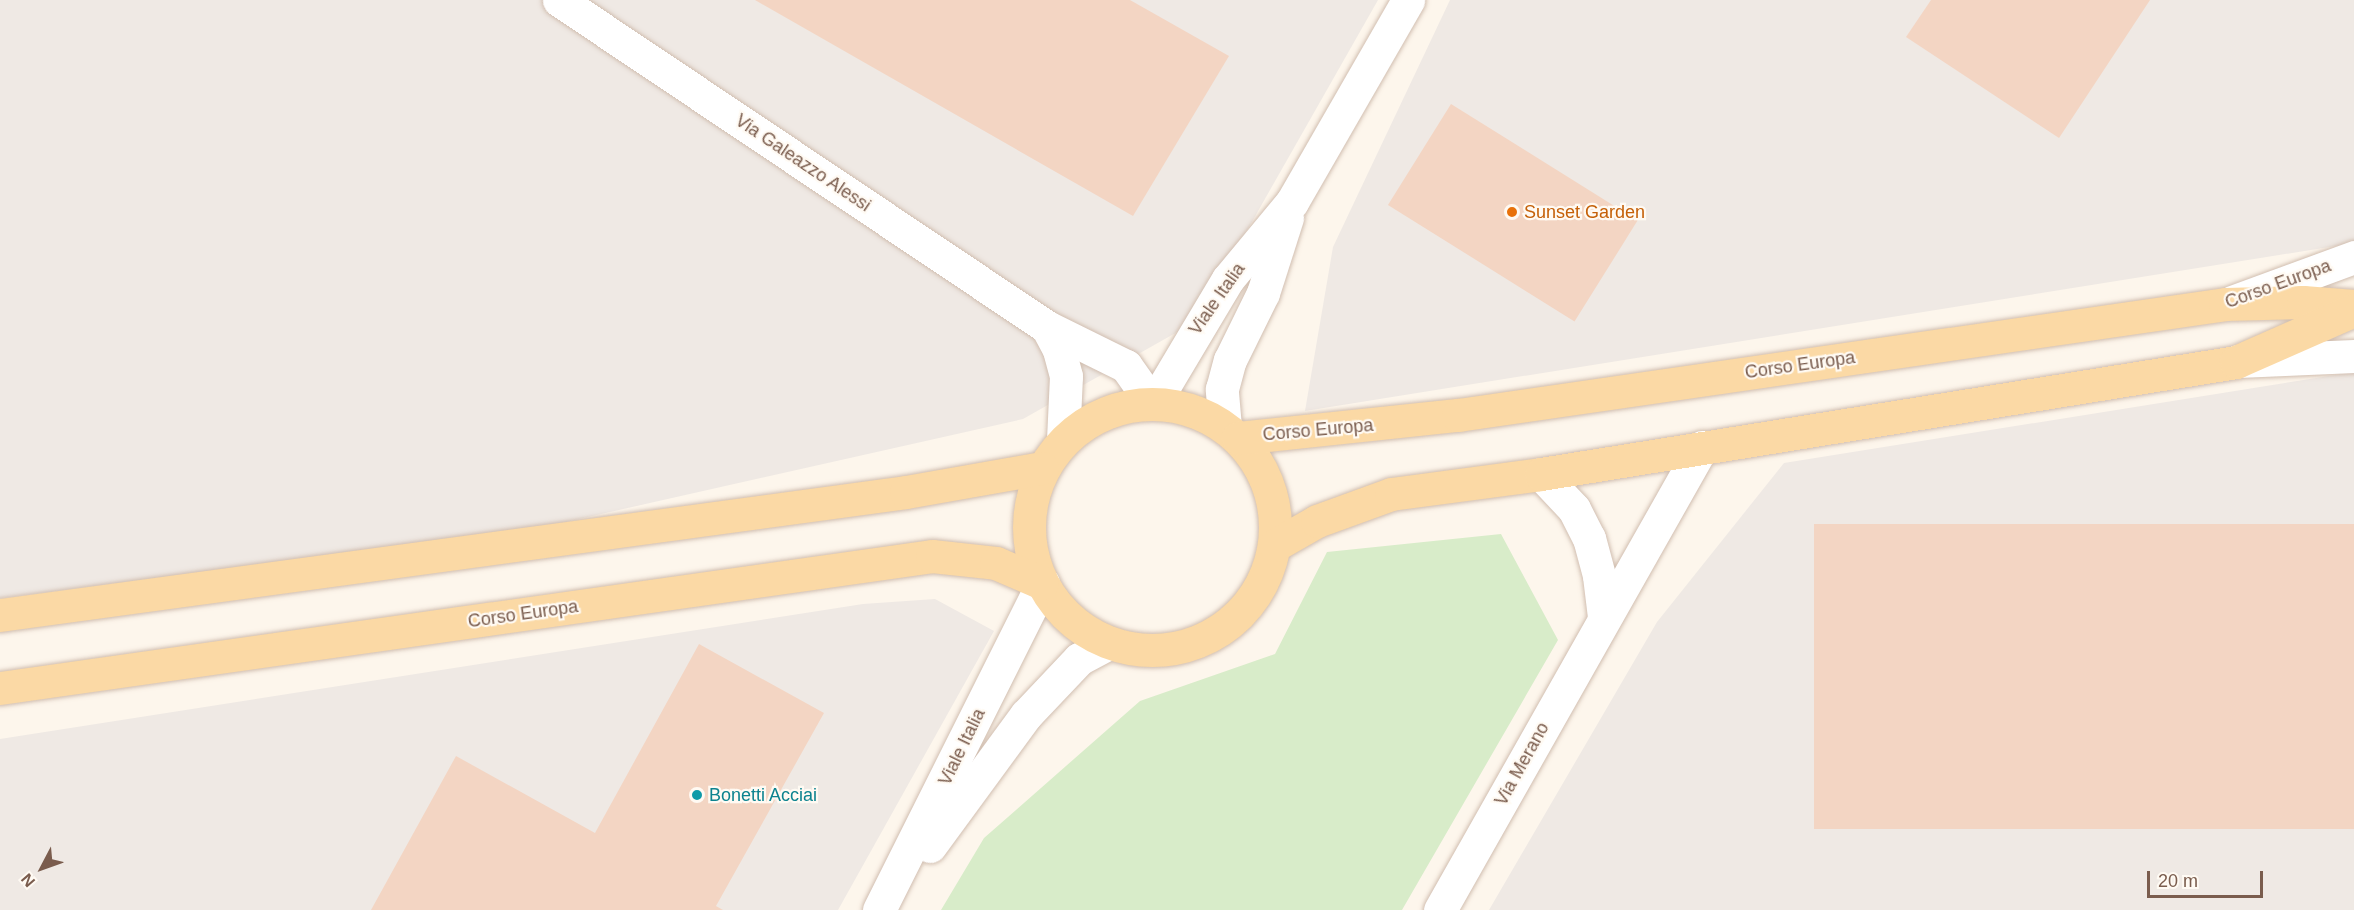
<!DOCTYPE html>
<style>
body{margin:0}
#map{position:relative;width:2354px;height:910px;overflow:hidden;background:#fdf6ec;font-family:Arial,sans-serif}
div>[style]{position:absolute}
[style*='--x']{left:calc(var(--x)*1px);top:calc(var(--y)*1px);width:calc(var(--w)*1px);rotate:calc(var(--a)*1deg)}
.industrial>*{inset:0;background:#efe9e4}
.green>*{inset:0;background:#d8ecc9}
.building>*{inset:0;background:#f3d5c3;transform-origin:0 0}
.roads{filter:drop-shadow(0 0 2px #d1beb0) drop-shadow(0 0 2px #d1beb0)}
.minor>*{height:33px;margin:-16.5px;padding:0 16.5px;transform-origin:16.5px;border-radius:16.5px;background:#fff}
.major>*{height:33px;margin:-16.5px;padding:0 16.5px;transform-origin:16.5px;border-radius:16.5px;background:#fbd9a5}
.major>.ring{margin:-16.5px;padding:0;box-sizing:content-box;background:none;border:33px solid #fbd9a5;border-radius:50%}
.dots>*{width:16px;height:16px;translate:-50% -50%;box-sizing:border-box;border:3px solid #fffaf3;border-radius:50%}
span{translate:-50% -50%;white-space:nowrap;text-align:center;line-height:1.15;-webkit-text-stroke:4.5px #fffaf3;paint-order:stroke}
.street-label{font-size:18px;color:#7a5c4d}
.food-label{font-size:18px;color:#c56008}
.left{translate:0 -50%;text-align:left}
.culture-label{font-size:18px;color:#0d838f}
.north{position:absolute;left:12px;top:838px;width:60px;height:60px;-webkit-text-stroke:4px #fffaf3;paint-order:stroke;rotate:229deg;font-size:16px;font-weight:700;line-height:24px;text-align:center;color:#7a5c4d}
.north::after{content:'';display:block;margin:auto;width:21px;height:27px;background:#7a5c4d;clip-path:polygon(50% 0,100% 100%,50% 72%,0 100%)}
.scale{position:absolute;left:2147px;top:871px;width:116px;height:27px;box-sizing:border-box;border:3px solid #7a5c4d;border-top:0;padding-left:8px;font-size:18px;line-height:21px;white-space:nowrap;color:#7a5c4d;-webkit-text-stroke:4px #fffaf3;paint-order:stroke}
</style>
<div id="map">
<div class="industrial">
<div style="clip-path:polygon(0 0,1378px 0,1195px 322px,1023px 419px,530px 530px,0 598px)"></div>
<div style="clip-path:polygon(1450px 0,2354px 0,2354px 243px,1305px 411px,1333px 247px)"></div>
<div style="clip-path:polygon(2354px 372px,2354px 910px,1489px 910px,1657px 622px,1784px 463px)"></div>
<div style="clip-path:polygon(935px 599px,994px 631px,838px 910px,0 910px,0 739px,863px 604px)"></div>
</div>
<div class="green">
<div style="clip-path:polygon(1501px 534px,1558px 640px,1402px 910px,941px 910px,984px 838px,1140px 701px,1275px 654px,1327px 552px)"></div>
</div>
<div class="building">
<div style="clip-path:polygon(755px 0,1130px 0,1229px 56px,1133px 216px)"></div>
<div style="clip-path:polygon(1931px 0,2150px 0,2059px 138px,1906px 37px)"></div>
<div style="left:1451px;top:104px;width:220px;height:119px;rotate:32deg"></div>
<div style="left:2354px;top:524px;width:305px;height:540px;rotate:90deg"></div>
<div style="clip-path:polygon(699px 644px,824px 713px,716px 906px,723px 910px,371px 910px,456px 756px,595px 833px)"></div>
</div>
<div class="roads">
<div class="minor">
<div style="--x:559;--y:0;--w:587;--a:33.83"></div>
<div style="--x:1047;--y:327;--w:88;--a:26.3"></div>
<div style="--x:1126;--y:366;--w:45;--a:54.9"></div>
<div style="--x:2232;--y:302;--w:130;--a:-20.2"></div>
<div style="--x:1047;--y:327;--w:26;--a:62"></div>
<div style="--x:1059;--y:350;--w:27;--a:75"></div>
<div style="--x:1066;--y:376;--w:64;--a:92.7"></div>
<div style="--x:2238;--y:361;--w:116;--a:-2.5"></div>
<div style="--x:1154;--y:403;--w:144;--a:-59.2"></div>
<div style="--x:1228;--y:279;--w:100;--a:-50.3"></div>
<div style="--x:1292;--y:202;--w:233;--a:-60.1"></div>
<div style="--x:1225;--y:427;--w:38;--a:-95"></div>
<div style="--x:1222;--y:389;--w:30;--a:-75"></div>
<div style="--x:1230;--y:360;--w:75;--a:-63.8"></div>
<div style="--x:1263;--y:293;--w:79;--a:-72.3"></div>
<div style="--x:1541;--y:474;--w:48;--a:46.7"></div>
<div style="--x:1574;--y:509;--w:33;--a:63"></div>
<div style="--x:1589;--y:538;--w:39;--a:75"></div>
<div style="--x:1599;--y:576;--w:41;--a:83"></div>
<div style="--x:930;--y:846;--w:162;--a:-53.8"></div>
<div style="--x:1026;--y:715;--w:77;--a:-46.6"></div>
<div style="--x:1079;--y:659;--w:34;--a:-28"></div>
<div style="--x:879;--y:910;--w:366;--a:-63.4"></div>
<div style="--x:1440;--y:910;--w:532;--a:-60.5"></div>
</div>
<div class="major">
<div class="ring" style="left:1029px;top:404px;width:213px;height:213px"></div>
<div style="--x:1238;--y:438;--w:221;--a:-6"></div>
<div style="--x:1458;--y:415;--w:775;--a:-8.23"></div>
<div style="--x:2225;--y:304;--w:78;--a:-1.5"></div>
<div style="--x:2303;--y:302;--w:51;--a:4.5"></div>
<div style="--x:1275;--y:545;--w:48;--a:-29.7"></div>
<div style="--x:1317;--y:521;--w:79;--a:-20"></div>
<div style="--x:1391;--y:494;--w:151;--a:-7.6"></div>
<div style="--x:1541;--y:474;--w:704;--a:-9.15"></div>
<div style="--x:2236;--y:362;--w:129;--a:-23.8"></div>
<div style="--x:0;--y:615;--w:914;--a:-7.73"></div>
<div style="--x:906;--y:492;--w:138;--a:-10"></div>
<div style="--x:0;--y:688;--w:941;--a:-8.06"></div>
<div style="--x:932;--y:556;--w:64;--a:6.2"></div>
<div style="--x:996;--y:563;--w:50;--a:23.5"></div>
</div>
</div>
<div class="dots">
<div style="left:1512px;top:212px;background:#e8710a"></div>
<div style="left:697px;top:795px;background:#0f9aa8"></div>
</div>
<div class="street-label">
<span style="left:803px;top:163px;rotate:34deg">Via Galeazzo Alessi</span>
<span style="left:2278px;top:284px;rotate:-20deg">Corso Europa</span>
<span style="left:1217px;top:299px;rotate:-55deg">Viale Italia</span>
<span style="left:1800px;top:365px;rotate:-8deg">Corso Europa</span>
<span style="left:1318px;top:430px;rotate:-5deg">Corso Europa</span>
<span style="left:523px;top:614px;rotate:-8deg">Corso Europa</span>
<span style="left:962px;top:747px;rotate:-64deg">Viale Italia</span>
<span style="left:1522px;top:764px;rotate:-61deg">Via Merano</span>
</div>
<div class="food-label">
<span class="left" style="left:1524px;top:212px">Sunset Garden</span>
</div>
<div class="culture-label">
<span class="left" style="left:709px;top:795px">Bonetti Acciai</span>
</div>
<div class="north">N</div>
<div class="scale">20 m</div>
</div>
